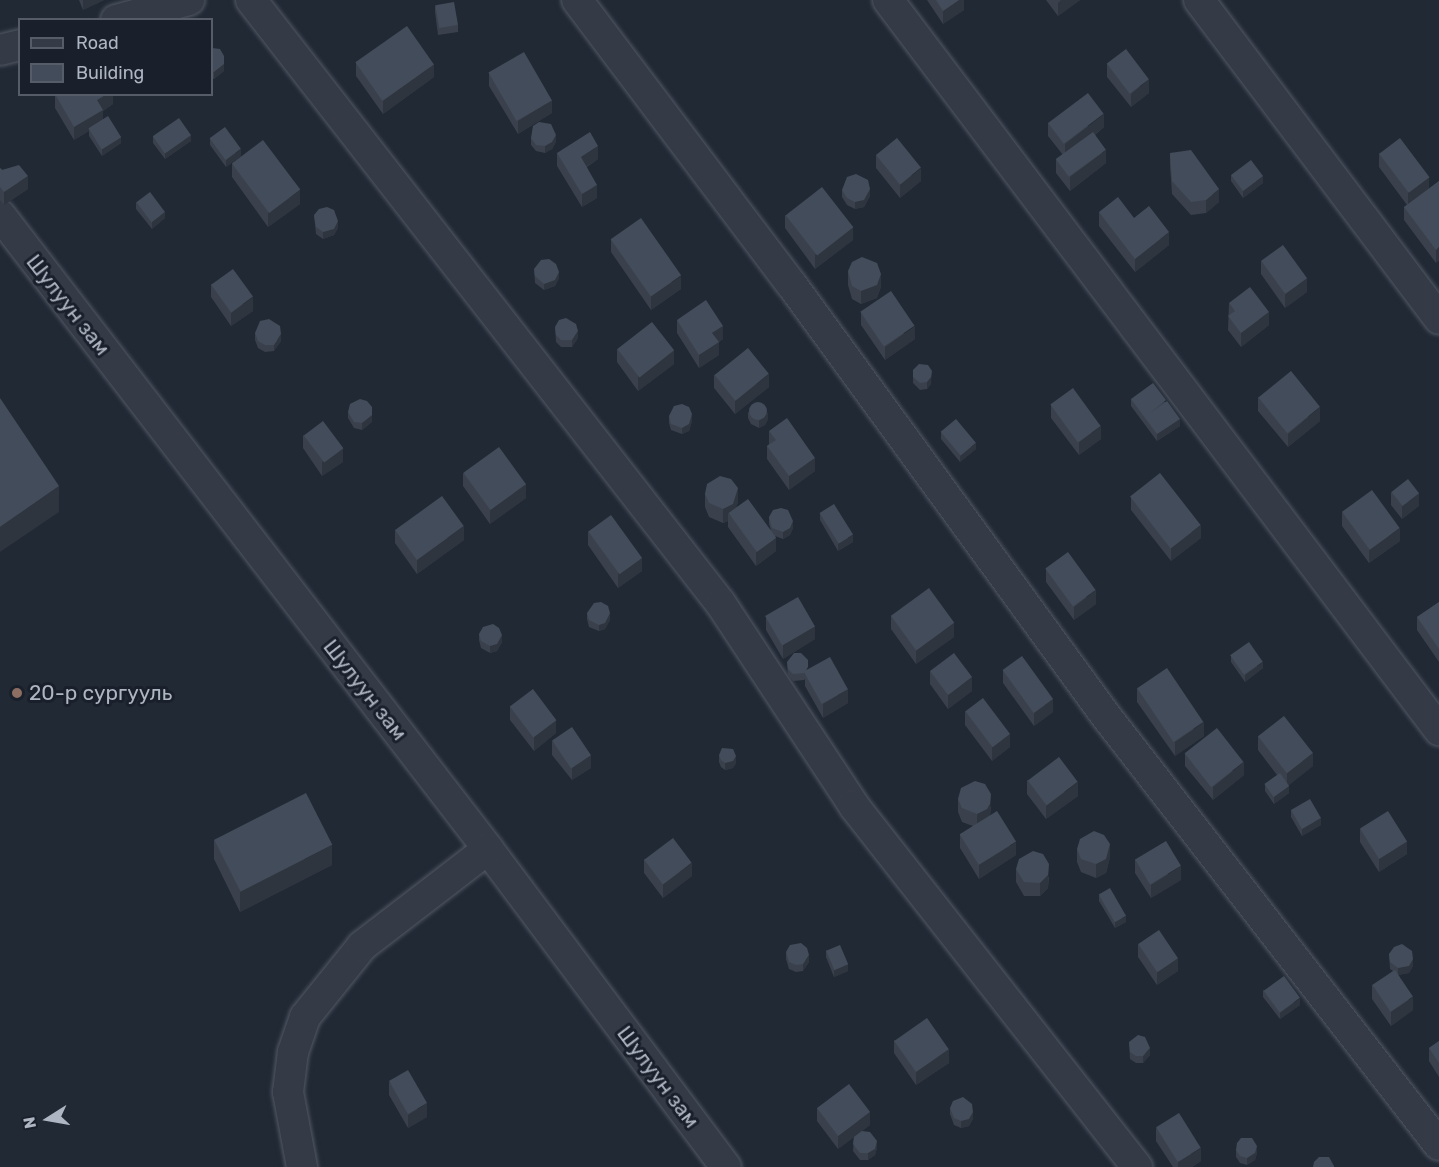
<!DOCTYPE html>
<meta charset="utf-8">
<style>
body{margin:0}
#map{position:relative;width:1439px;height:1167px;overflow:hidden;background:#212935;font-family:Rubik,sans-serif}
div>[style]{position:absolute}
[style*='--x']{left:calc(var(--x)*1px);top:calc(var(--y)*1px);width:calc(var(--w)*1px);rotate:calc(var(--a)*1deg)}
.roads{filter:drop-shadow(0 0 2px #525964) drop-shadow(0 0 2px #525964)}
.minor>*{height:30px;margin:-15px;padding:0 15px;transform-origin:15px;border-radius:15px;background:#353b46}
.wall>*{inset:0;background:#3a414d}
.shaded-wall>*{inset:0;background:#2f353f}
.building>*{inset:0;background:#434c5a;transform-origin:0 0}
.round{border-radius:50%}
.dots>*{width:16px;height:16px;translate:-50% -50%;box-sizing:border-box;border:3px solid #1a202b;border-radius:50%}
span{translate:-50% -50%;white-space:nowrap;text-align:center;line-height:1.15;-webkit-text-stroke:6px #1a202b;paint-order:stroke}
.street-label{font-size:21px;color:#afb6c3}
.poi-label{font-size:21px;color:#afb6c3}
.left{translate:0 -50%;text-align:left}
.legend{position:absolute;left:18px;top:18px;width:195px;height:78px;box-sizing:border-box;background:#1a202b;border:2px solid #565c68;margin:0;padding:8px 10px;list-style:none;font-size:18px;color:#afb6c3}
.legend li{display:flex;align-items:center;gap:12px;height:30px}
.legend b{width:30px;border:2px solid #565c68}
.north{position:absolute;left:18px;top:1089px;width:60px;height:60px;-webkit-text-stroke:4px #1a202b;paint-order:stroke;rotate:259deg;font-size:16px;font-weight:700;line-height:24px;text-align:center;color:#afb6c3}
.north::after{content:'';display:block;margin:auto;width:21px;height:27px;background:#afb6c3;clip-path:polygon(50% 0,100% 100%,50% 72%,0 100%)}
</style>
<div id="map">
<div class="roads">
<div class="minor">
<div style="--x:251;--y:0;--w:765;--a:52.11"></div>
<div style="--x:721;--y:604;--w:242;--a:56.6"></div>
<div style="--x:854;--y:806;--w:459;--a:51.9"></div>
<div style="--x:577;--y:0;--w:357;--a:53"></div>
<div style="--x:792;--y:285;--w:533;--a:53.93"></div>
<div style="--x:1106;--y:716;--w:543;--a:52.18"></div>
<div style="--x:888;--y:0;--w:915;--a:52.95"></div>
<div style="--x:1199;--y:0;--w:399;--a:53"></div>
<div style="--x:116;--y:20;--w:76;--a:-15.3"></div>
<div style="--x:0;--y:50;--w:21;--a:-14"></div>
<div style="--x:0;--y:215;--w:800;--a:52.41"></div>
<div style="--x:488;--y:849;--w:397;--a:53.2"></div>
<div style="--x:302;--y:1167;--w:76;--a:-100.6"></div>
<div style="--x:288;--y:1092;--w:40;--a:-82.9"></div>
<div style="--x:293;--y:1052;--w:37;--a:-71"></div>
<div style="--x:305;--y:1017;--w:91;--a:-51.2"></div>
<div style="--x:362;--y:946;--w:159;--a:-37.6"></div>
</div>
</div>
<div class="wall">
<div style="clip-path:polygon(79px 0,104px 0,83px 10px)"></div>
<div style="clip-path:polygon(927px 0,964px 0,964px 10px,943px 24px)"></div>
<div style="clip-path:polygon(1046px 0,1080px 0,1058px 16px)"></div>
<div style="clip-path:polygon(435px 6px,458px 25px,458px 32px,438px 35px,435px 12px)"></div>
<div style="clip-path:polygon(212px 48px,224px 71px,214px 79px,212px 78px)"></div>
<div style="clip-path:polygon(356px 63px,434px 77px,383px 114px,356px 76px)"></div>
<div style="clip-path:polygon(1107px 63px,1149px 93px,1131px 107px,1107px 77px)"></div>
<div style="clip-path:polygon(489px 73px,552px 113px,518px 134px,489px 86px)"></div>
<div style="clip-path:polygon(55px 94px,113px 94px,113px 104px,103px 111px,103px 120px,121px 143px,102px 156px,89px 136px,89px 131px,74px 140px,55px 108px)"></div>
<div style="clip-path:polygon(1048px 123px,1104px 127px,1095px 135px,1106px 163px,1070px 191px,1056px 173px,1056px 160px,1063px 155px,1048px 136px)"></div>
<div style="clip-path:polygon(153px 136px,191px 141px,165px 159px,153px 143px)"></div>
<div style="clip-path:polygon(210px 138px,241px 156px,226px 167px,210px 145px)"></div>
<div style="clip-path:polygon(531px 138px,556px 142px,552px 149px,545px 153px,536px 151px,531px 145px)"></div>
<div style="clip-path:polygon(557px 153px,598px 159px,587px 167px,597px 198px,582px 207px,557px 166px)"></div>
<div style="clip-path:polygon(1170px 153px,1219px 202px,1206px 213px,1191px 215px,1172px 194px,1170px 166px)"></div>
<div style="clip-path:polygon(1379px 153px,1429px 189px,1439px 181px,1436px 263px,1404px 220px,1404px 207px,1407px 205px,1379px 167px)"></div>
<div style="clip-path:polygon(876px 155px,921px 181px,900px 198px,876px 168px)"></div>
<div style="clip-path:polygon(232px 164px,300px 204px,268px 227px,232px 177px)"></div>
<div style="clip-path:polygon(0 168px,28px 189px,4px 205px,0 200px)"></div>
<div style="clip-path:polygon(1231px 175px,1263px 183px,1243px 198px,1231px 181px)"></div>
<div style="clip-path:polygon(842px 190px,870px 196px,864px 207px,855px 209px,847px 205px,842px 197px)"></div>
<div style="clip-path:polygon(136px 202px,165px 218px,152px 229px,136px 209px)"></div>
<div style="clip-path:polygon(1099px 212px,1134px 218px,1169px 245px,1135px 272px,1099px 226px)"></div>
<div style="clip-path:polygon(314px 215px,338px 228px,334px 235px,323px 239px,316px 234px)"></div>
<div style="clip-path:polygon(785px 215px,853px 240px,815px 269px,785px 228px)"></div>
<div style="clip-path:polygon(611px 239px,681px 289px,651px 310px,611px 252px)"></div>
<div style="clip-path:polygon(1261px 261px,1307px 292px,1285px 308px,1261px 274px)"></div>
<div style="clip-path:polygon(534px 269px,559px 278px,555px 286px,544px 290px,535px 283px)"></div>
<div style="clip-path:polygon(848px 271px,881px 287px,877px 298px,861px 304px,852px 299px,848px 285px)"></div>
<div style="clip-path:polygon(211px 284px,253px 311px,231px 326px,211px 297px)"></div>
<div style="clip-path:polygon(1229px 303px,1269px 325px,1241px 347px,1228px 330px)"></div>
<div style="clip-path:polygon(861px 312px,915px 339px,885px 360px,861px 325px)"></div>
<div style="clip-path:polygon(677px 320px,723px 339px,719px 342px,719px 355px,699px 368px,677px 333px)"></div>
<div style="clip-path:polygon(555px 327px,578px 338px,572px 347px,561px 347px,556px 342px)"></div>
<div style="clip-path:polygon(255px 333px,281px 341px,274px 351px,265px 352px,258px 348px,255px 340px)"></div>
<div style="clip-path:polygon(617px 349px,674px 364px,638px 391px,617px 362px)"></div>
<div style="clip-path:polygon(913px 370px,931px 384px,927px 389px,920px 390px,913px 383px)"></div>
<div style="clip-path:polygon(714px 375px,769px 387px,735px 414px,714px 388px)"></div>
<div style="clip-path:polygon(1258px 397px,1320px 421px,1288px 447px,1258px 411px)"></div>
<div style="clip-path:polygon(1131px 399px,1166px 402px,1180px 426px,1157px 441px,1131px 406px)"></div>
<div style="clip-path:polygon(1051px 405px,1101px 439px,1079px 455px,1051px 418px)"></div>
<div style="clip-path:polygon(372px 407px,372px 422px,362px 430px,354px 428px,348px 418px,348px 412px)"></div>
<div style="clip-path:polygon(748px 412px,768px 419px,765px 425px,759px 428px,751px 424px,748px 418px)"></div>
<div style="clip-path:polygon(669px 416px,692px 421px,689px 431px,682px 434px,671px 430px,669px 423px)"></div>
<div style="clip-path:polygon(769px 431px,815px 471px,789px 490px,767px 459px,767px 446px,769px 444px)"></div>
<div style="clip-path:polygon(941px 432px,976px 449px,960px 462px,941px 439px)"></div>
<div style="clip-path:polygon(303px 435px,343px 462px,322px 476px,303px 448px)"></div>
<div style="clip-path:polygon(463px 473px,526px 498px,490px 524px,463px 486px)"></div>
<div style="clip-path:polygon(1391px 492px,1419px 506px,1402px 519px,1391px 505px)"></div>
<div style="clip-path:polygon(705px 494px,738px 502px,736px 507px,771px 530px,769px 524px,769px 517px,793px 528px,790px 535px,783px 539px,775px 536px,776px 551px,756px 566px,728px 527px,728px 521px,723px 523px,709px 517px,705px 507px)"></div>
<div style="clip-path:polygon(1131px 497px,1201px 538px,1171px 561px,1131px 510px)"></div>
<div style="clip-path:polygon(1342px 512px,1400px 541px,1369px 563px,1342px 526px)"></div>
<div style="clip-path:polygon(820px 513px,853px 542px,838px 551px,820px 520px)"></div>
<div style="clip-path:polygon(395px 530px,464px 540px,417px 574px,395px 543px)"></div>
<div style="clip-path:polygon(588px 531px,642px 571px,618px 588px,588px 545px)"></div>
<div style="clip-path:polygon(1046px 569px,1096px 604px,1074px 620px,1046px 582px)"></div>
<div style="clip-path:polygon(1439px 602px,1439px 662px,1417px 630px,1417px 617px)"></div>
<div style="clip-path:polygon(587px 613px,610px 620px,605px 629px,599px 631px,589px 627px,587px 619px)"></div>
<div style="clip-path:polygon(891px 616px,954px 637px,916px 664px,891px 629px)"></div>
<div style="clip-path:polygon(766px 617px,815px 639px,783px 659px,766px 630px)"></div>
<div style="clip-path:polygon(479px 634px,502px 642px,497px 651px,490px 653px,481px 648px,479px 640px)"></div>
<div style="clip-path:polygon(1231px 656px,1263px 668px,1245px 682px,1231px 662px)"></div>
<div style="clip-path:polygon(787px 662px,808px 670px,848px 703px,823px 718px,805px 686px,805px 679px,804px 680px,793px 681px,788px 676px)"></div>
<div style="clip-path:polygon(1003px 670px,1053px 712px,1034px 726px,1003px 683px)"></div>
<div style="clip-path:polygon(930px 671px,972px 691px,948px 709px,930px 684px)"></div>
<div style="clip-path:polygon(1137px 688px,1204px 736px,1175px 756px,1137px 702px)"></div>
<div style="clip-path:polygon(510px 706px,556px 733px,534px 751px,510px 720px)"></div>
<div style="clip-path:polygon(965px 711px,1010px 747px,992px 761px,965px 725px)"></div>
<div style="clip-path:polygon(1258px 736px,1313px 766px,1288px 785px,1289px 793px,1274px 804px,1265px 791px,1265px 784px,1277px 775px,1258px 750px)"></div>
<div style="clip-path:polygon(552px 741px,591px 768px,572px 780px,552px 755px)"></div>
<div style="clip-path:polygon(1185px 753px,1244px 775px,1213px 800px,1185px 766px)"></div>
<div style="clip-path:polygon(719px 755px,736px 763px,733px 768px,725px 770px,721px 767px,719px 762px)"></div>
<div style="clip-path:polygon(1027px 780px,1078px 796px,1046px 819px,1027px 794px)"></div>
<div style="clip-path:polygon(958px 799px,991px 807px,990px 815px,1016px 855px,979px 879px,960px 848px,960px 835px,973px 826px,962px 822px,958px 812px)"></div>
<div style="clip-path:polygon(1291px 810px,1321px 825px,1302px 836px,1291px 817px)"></div>
<div style="clip-path:polygon(1360px 829px,1407px 854px,1379px 872px,1360px 842px)"></div>
<div style="clip-path:polygon(214px 840px,332px 865px,240px 912px,214px 859px)"></div>
<div style="clip-path:polygon(1077px 849px,1110px 857px,1106px 873px,1096px 878px,1081px 872px,1077px 862px)"></div>
<div style="clip-path:polygon(644px 859px,692px 876px,663px 898px,644px 873px)"></div>
<div style="clip-path:polygon(1135px 859px,1181px 880px,1151px 898px,1135px 873px)"></div>
<div style="clip-path:polygon(1016px 869px,1049px 877px,1048px 888px,1040px 896px,1024px 896px,1016px 882px)"></div>
<div style="clip-path:polygon(1099px 895px,1126px 922px,1115px 928px,1099px 901px)"></div>
<div style="clip-path:polygon(1138px 944px,1178px 971px,1157px 985px,1138px 957px)"></div>
<div style="clip-path:polygon(826px 950px,848px 971px,834px 977px,826px 957px)"></div>
<div style="clip-path:polygon(786px 952px,809px 962px,803px 971px,796px 972px,789px 969px,786px 959px)"></div>
<div style="clip-path:polygon(1389px 954px,1413px 966px,1409px 973px,1398px 975px,1413px 1010px,1391px 1026px,1372px 999px,1372px 985px,1393px 971px,1390px 969px)"></div>
<div style="clip-path:polygon(1263px 990px,1300px 1005px,1280px 1019px,1263px 997px)"></div>
<div style="clip-path:polygon(894px 1040px,949px 1063px,916px 1085px,894px 1053px)"></div>
<div style="clip-path:polygon(1439px 1041px,1439px 1077px,1429px 1061px,1429px 1048px)"></div>
<div style="clip-path:polygon(1129px 1042px,1150px 1055px,1143px 1063px,1136px 1063px,1130px 1059px)"></div>
<div style="clip-path:polygon(389px 1082px,427px 1117px,408px 1128px,389px 1095px)"></div>
<div style="clip-path:polygon(817px 1108px,870px 1125px,862px 1131px,877px 1148px,875px 1155px,868px 1160px,860px 1160px,853px 1151px,854px 1137px,838px 1149px,817px 1121px)"></div>
<div style="clip-path:polygon(950px 1108px,973px 1119px,969px 1126px,961px 1128px,954px 1125px,950px 1114px)"></div>
<div style="clip-path:polygon(1156px 1128px,1201px 1161px,1192px 1167px,1173px 1167px,1156px 1141px)"></div>
<div style="clip-path:polygon(1236px 1150px,1257px 1153px,1255px 1160px,1247px 1165px,1240px 1163px,1236px 1157px)"></div>
</div>
<div class="shaded-wall">
<div style="clip-path:polygon(83px 0,104px 0,83px 10px)"></div>
<div style="clip-path:polygon(959px 0,964px 0,964px 10px,943px 24px,943px 11px)"></div>
<div style="clip-path:polygon(1061px 0,1080px 0,1058px 16px,1058px 3px)"></div>
<div style="clip-path:polygon(224px 56px,224px 71px,214px 79px,214px 72px)"></div>
<div style="clip-path:polygon(434px 64px,434px 77px,383px 114px,383px 101px)"></div>
<div style="clip-path:polygon(1149px 79px,1149px 93px,1131px 107px,1131px 94px)"></div>
<div style="clip-path:polygon(107px 94px,113px 94px,113px 104px,103px 111px,103px 123px,89px 129px,89px 131px,74px 140px,74px 127px,97px 100px)"></div>
<div style="clip-path:polygon(552px 100px,552px 113px,518px 134px,518px 121px)"></div>
<div style="clip-path:polygon(1104px 114px,1104px 127px,1065px 158px,1065px 144px)"></div>
<div style="clip-path:polygon(191px 135px,191px 141px,165px 159px,165px 153px)"></div>
<div style="clip-path:polygon(556px 135px,556px 142px,552px 149px,545px 153px,545px 146px)"></div>
<div style="clip-path:polygon(121px 137px,121px 143px,102px 156px,102px 149px)"></div>
<div style="clip-path:polygon(598px 146px,598px 159px,581px 170px,581px 157px)"></div>
<div style="clip-path:polygon(241px 149px,241px 156px,226px 167px,226px 160px)"></div>
<div style="clip-path:polygon(1106px 150px,1106px 163px,1070px 191px,1070px 177px)"></div>
<div style="clip-path:polygon(921px 168px,921px 181px,900px 198px,900px 185px)"></div>
<div style="clip-path:polygon(28px 176px,28px 189px,4px 205px,4px 192px)"></div>
<div style="clip-path:polygon(1263px 176px,1263px 183px,1243px 198px,1243px 191px)"></div>
<div style="clip-path:polygon(1429px 177px,1429px 190px,1408px 206px,1408px 192px)"></div>
<div style="clip-path:polygon(597px 185px,597px 198px,582px 207px,582px 194px)"></div>
<div style="clip-path:polygon(870px 189px,870px 196px,864px 207px,855px 209px,855px 202px)"></div>
<div style="clip-path:polygon(1219px 189px,1219px 202px,1206px 213px,1206px 200px)"></div>
<div style="clip-path:polygon(300px 190px,300px 204px,268px 227px,268px 213px)"></div>
<div style="clip-path:polygon(165px 212px,165px 218px,152px 229px,152px 222px)"></div>
<div style="clip-path:polygon(338px 221px,338px 228px,334px 235px,323px 239px,323px 232px)"></div>
<div style="clip-path:polygon(853px 227px,853px 240px,815px 269px,815px 255px)"></div>
<div style="clip-path:polygon(1169px 232px,1169px 245px,1135px 272px,1135px 259px)"></div>
<div style="clip-path:polygon(1439px 247px,1439px 261px,1436px 263px,1436px 250px)"></div>
<div style="clip-path:polygon(559px 272px,559px 278px,555px 286px,544px 290px,544px 284px)"></div>
<div style="clip-path:polygon(881px 274px,881px 287px,877px 298px,861px 304px,861px 291px)"></div>
<div style="clip-path:polygon(681px 276px,681px 289px,651px 310px,651px 296px)"></div>
<div style="clip-path:polygon(1307px 278px,1307px 292px,1285px 308px,1285px 294px)"></div>
<div style="clip-path:polygon(253px 297px,253px 311px,231px 326px,231px 313px)"></div>
<div style="clip-path:polygon(1269px 312px,1269px 325px,1241px 347px,1241px 333px)"></div>
<div style="clip-path:polygon(723px 326px,723px 339px,719px 342px,719px 355px,699px 368px,699px 355px,712px 333px)"></div>
<div style="clip-path:polygon(915px 326px,915px 339px,885px 360px,885px 347px)"></div>
<div style="clip-path:polygon(578px 331px,578px 338px,572px 347px,572px 340px)"></div>
<div style="clip-path:polygon(281px 334px,281px 341px,274px 351px,274px 345px)"></div>
<div style="clip-path:polygon(674px 350px,674px 364px,638px 391px,638px 377px)"></div>
<div style="clip-path:polygon(932px 371px,931px 384px,927px 389px,927px 382px)"></div>
<div style="clip-path:polygon(769px 374px,769px 387px,735px 414px,735px 401px)"></div>
<div style="clip-path:polygon(1320px 407px,1320px 421px,1288px 447px,1288px 434px)"></div>
<div style="clip-path:polygon(768px 412px,768px 419px,765px 425px,759px 428px,759px 421px)"></div>
<div style="clip-path:polygon(692px 414px,692px 421px,689px 431px,682px 434px,682px 428px)"></div>
<div style="clip-path:polygon(372px 415px,372px 422px,362px 430px,362px 423px)"></div>
<div style="clip-path:polygon(1180px 419px,1180px 426px,1157px 441px,1157px 434px)"></div>
<div style="clip-path:polygon(1101px 426px,1101px 439px,1079px 455px,1079px 442px)"></div>
<div style="clip-path:polygon(976px 443px,976px 449px,960px 462px,960px 456px)"></div>
<div style="clip-path:polygon(343px 448px,343px 462px,322px 476px,322px 462px)"></div>
<div style="clip-path:polygon(815px 458px,815px 471px,789px 490px,789px 476px)"></div>
<div style="clip-path:polygon(526px 484px,526px 498px,490px 524px,490px 510px)"></div>
<div style="clip-path:polygon(59px 486px,59px 512px,0 552px,0 527px)"></div>
<div style="clip-path:polygon(738px 488px,738px 502px,733px 518px,728px 513px,728px 521px,723px 523px,723px 509px)"></div>
<div style="clip-path:polygon(1419px 493px,1419px 506px,1402px 519px,1402px 506px)"></div>
<div style="clip-path:polygon(793px 521px,793px 528px,790px 535px,783px 539px,783px 532px)"></div>
<div style="clip-path:polygon(1201px 525px,1201px 538px,1171px 561px,1171px 548px)"></div>
<div style="clip-path:polygon(464px 526px,464px 540px,417px 574px,417px 560px)"></div>
<div style="clip-path:polygon(1400px 528px,1400px 541px,1369px 563px,1369px 550px)"></div>
<div style="clip-path:polygon(853px 535px,853px 542px,838px 551px,838px 544px)"></div>
<div style="clip-path:polygon(776px 538px,776px 551px,756px 566px,756px 552px)"></div>
<div style="clip-path:polygon(642px 558px,642px 571px,618px 588px,618px 574px)"></div>
<div style="clip-path:polygon(1096px 590px,1096px 604px,1074px 620px,1074px 607px)"></div>
<div style="clip-path:polygon(610px 613px,610px 620px,605px 629px,599px 631px,599px 625px)"></div>
<div style="clip-path:polygon(954px 623px,954px 637px,916px 664px,916px 650px)"></div>
<div style="clip-path:polygon(815px 626px,815px 639px,783px 659px,783px 645px)"></div>
<div style="clip-path:polygon(502px 635px,502px 642px,497px 651px,490px 653px,490px 646px)"></div>
<div style="clip-path:polygon(1263px 662px,1263px 668px,1245px 682px,1245px 675px)"></div>
<div style="clip-path:polygon(972px 677px,972px 691px,948px 709px,948px 695px)"></div>
<div style="clip-path:polygon(848px 689px,848px 703px,823px 718px,823px 704px)"></div>
<div style="clip-path:polygon(1053px 699px,1053px 712px,1034px 726px,1034px 713px)"></div>
<div style="clip-path:polygon(556px 720px,556px 733px,534px 751px,534px 737px)"></div>
<div style="clip-path:polygon(1204px 722px,1204px 736px,1175px 756px,1175px 742px)"></div>
<div style="clip-path:polygon(1010px 734px,1010px 747px,992px 761px,992px 747px)"></div>
<div style="clip-path:polygon(1313px 753px,1313px 766px,1287px 787px,1287px 773px)"></div>
<div style="clip-path:polygon(591px 755px,591px 768px,572px 780px,572px 767px)"></div>
<div style="clip-path:polygon(736px 756px,736px 763px,733px 768px,725px 770px,725px 763px)"></div>
<div style="clip-path:polygon(1244px 762px,1244px 775px,1213px 800px,1213px 787px)"></div>
<div style="clip-path:polygon(1078px 782px,1078px 796px,1046px 819px,1046px 806px)"></div>
<div style="clip-path:polygon(1289px 786px,1289px 793px,1274px 804px,1274px 797px)"></div>
<div style="clip-path:polygon(991px 794px,990px 818px,977px 827px,977px 814px)"></div>
<div style="clip-path:polygon(1321px 818px,1321px 825px,1302px 836px,1302px 829px)"></div>
<div style="clip-path:polygon(1407px 841px,1407px 854px,1379px 872px,1379px 859px)"></div>
<div style="clip-path:polygon(1016px 842px,1016px 855px,979px 879px,979px 865px)"></div>
<div style="clip-path:polygon(1110px 844px,1110px 857px,1106px 873px,1096px 878px,1096px 864px)"></div>
<div style="clip-path:polygon(332px 845px,332px 865px,240px 912px,240px 892px)"></div>
<div style="clip-path:polygon(692px 863px,692px 876px,663px 898px,663px 884px)"></div>
<div style="clip-path:polygon(1049px 864px,1048px 888px,1040px 896px,1040px 883px)"></div>
<div style="clip-path:polygon(1181px 866px,1181px 880px,1151px 898px,1151px 885px)"></div>
<div style="clip-path:polygon(1126px 916px,1126px 922px,1115px 928px,1115px 922px)"></div>
<div style="clip-path:polygon(809px 955px,809px 962px,803px 971px,803px 964px)"></div>
<div style="clip-path:polygon(1178px 958px,1178px 971px,1157px 985px,1157px 972px)"></div>
<div style="clip-path:polygon(1413px 959px,1413px 966px,1409px 973px,1398px 975px,1398px 968px)"></div>
<div style="clip-path:polygon(848px 964px,848px 971px,834px 977px,834px 970px)"></div>
<div style="clip-path:polygon(1413px 997px,1413px 1010px,1391px 1026px,1391px 1012px)"></div>
<div style="clip-path:polygon(1300px 998px,1300px 1005px,1280px 1019px,1280px 1013px)"></div>
<div style="clip-path:polygon(1150px 1048px,1150px 1055px,1143px 1063px,1143px 1056px)"></div>
<div style="clip-path:polygon(949px 1049px,949px 1063px,916px 1085px,916px 1071px)"></div>
<div style="clip-path:polygon(427px 1103px,427px 1117px,408px 1128px,408px 1115px)"></div>
<div style="clip-path:polygon(870px 1112px,870px 1125px,838px 1149px,838px 1136px)"></div>
<div style="clip-path:polygon(973px 1112px,973px 1119px,969px 1126px,961px 1128px,961px 1121px)"></div>
<div style="clip-path:polygon(877px 1141px,877px 1148px,875px 1155px,868px 1160px,868px 1153px)"></div>
<div style="clip-path:polygon(1257px 1146px,1257px 1153px,1255px 1160px,1247px 1165px,1247px 1158px)"></div>
<div style="clip-path:polygon(1201px 1148px,1201px 1161px,1192px 1167px,1178px 1167px,1178px 1162px)"></div>
</div>
<div class="building">
<div style="clip-path:polygon(936px 0,959px 0,943px 11px)"></div>
<div style="left:454px;top:2px;width:23px;height:19px;rotate:80deg"></div>
<div style="left:407px;top:26px;width:47px;height:63px;rotate:55deg"></div>
<div style="clip-path:polygon(212px 48px,220px 49px,224px 56px,224px 64px,214px 72px,212px 71px)"></div>
<div style="left:1126px;top:49px;width:38px;height:24px;rotate:53deg"></div>
<div style="left:524px;top:52px;width:56px;height:41px;rotate:60deg"></div>
<div style="left:1088px;top:93px;width:26px;height:50px;rotate:53deg"></div>
<div style="clip-path:polygon(55px 94px,107px 94px,97px 100px,103px 110px,74px 127px)"></div>
<div style="left:108px;top:116px;width:25px;height:23px;rotate:58deg"></div>
<div style="left:179px;top:118px;width:21px;height:32px;rotate:55deg"></div>
<div style="clip-path:polygon(539px 122px,551px 124px,556px 135px,552px 142px,545px 146px,536px 145px,531px 138px,533px 126px)"></div>
<div style="left:225px;top:127px;width:27px;height:19px;rotate:54deg"></div>
<div style="clip-path:polygon(590px 132px,598px 146px,581px 157px,597px 185px,582px 194px,557px 153px)"></div>
<div style="left:1093px;top:132px;width:22px;height:46px;rotate:54deg"></div>
<div style="left:897px;top:138px;width:38px;height:27px;rotate:51deg"></div>
<div style="left:1400px;top:138px;width:49px;height:26px;rotate:53deg"></div>
<div style="left:263px;top:140px;width:62px;height:39px;rotate:53deg"></div>
<div style="clip-path:polygon(1191px 150px,1219px 189px,1206px 200px,1191px 202px,1172px 181px,1170px 153px)"></div>
<div style="left:1251px;top:160px;width:20px;height:25px;rotate:53deg"></div>
<div style="clip-path:polygon(19px 165px,28px 176px,4px 192px,0 187px,0 168px,2px 170px)"></div>
<div style="clip-path:polygon(856px 174px,868px 180px,870px 189px,864px 200px,855px 202px,847px 198px,842px 190px,847px 177px)"></div>
<div style="clip-path:polygon(1439px 181px,1439px 247px,1436px 250px,1404px 207px)"></div>
<div style="left:822px;top:187px;width:51px;height:46px;rotate:52deg"></div>
<div style="left:150px;top:192px;width:25px;height:17px;rotate:53deg"></div>
<div style="clip-path:polygon(1118px 197px,1134px 218px,1149px 206px,1169px 232px,1135px 259px,1099px 212px)"></div>
<div style="clip-path:polygon(327px 207px,334px 210px,338px 221px,334px 229px,323px 232px,316px 227px,314px 215px,319px 209px)"></div>
<div style="left:641px;top:218px;width:70px;height:37px;rotate:55deg"></div>
<div style="left:1283px;top:245px;width:41px;height:27px;rotate:54deg"></div>
<div style="clip-path:polygon(862px 257px,877px 263px,881px 274px,877px 285px,861px 291px,852px 286px,848px 271px,852px 262px)"></div>
<div style="clip-path:polygon(549px 259px,556px 264px,559px 272px,555px 280px,544px 284px,535px 276px,534px 269px,541px 260px)"></div>
<div style="left:233px;top:269px;width:34px;height:27px;rotate:54deg"></div>
<div style="clip-path:polygon(1250px 287px,1269px 312px,1241px 333px,1228px 316px,1235px 311px,1229px 303px)"></div>
<div style="left:891px;top:291px;width:42px;height:37px;rotate:56deg"></div>
<div style="clip-path:polygon(706px 300px,723px 326px,712px 333px,719px 342px,699px 355px,677px 320px)"></div>
<div style="clip-path:polygon(566px 318px,576px 324px,578px 331px,572px 340px,561px 340px,556px 335px,555px 327px,559px 320px)"></div>
<div style="clip-path:polygon(269px 319px,280px 326px,281px 334px,274px 345px,265px 345px,258px 341px,255px 333px,260px 321px)"></div>
<div style="left:652px;top:322px;width:36px;height:44px;rotate:52deg"></div>
<div style="left:748px;top:348px;width:33px;height:43px;rotate:51deg"></div>
<div style="clip-path:polygon(919px 364px,928px 365px,932px 371px,931px 377px,927px 382px,920px 383px,913px 377px,913px 370px)"></div>
<div style="left:1291px;top:371px;width:46px;height:42px;rotate:51deg"></div>
<div style="clip-path:polygon(1153px 383px,1166px 400px,1150px 413px,1167px 401px,1180px 419px,1157px 434px,1131px 399px)"></div>
<div style="left:1073px;top:388px;width:47px;height:28px;rotate:54deg"></div>
<div style="clip-path:polygon(0 398px,59px 486px,0 527px)"></div>
<div style="clip-path:polygon(360px 399px,367px 401px,372px 407px,372px 415px,362px 423px,354px 422px,348px 412px,350px 404px)"></div>
<div class="round" style="left:749px;top:402px;width:18px;height:18px"></div>
<div style="clip-path:polygon(682px 404px,689px 407px,692px 414px,689px 424px,682px 428px,671px 424px,669px 416px,674px 406px)"></div>
<div style="clip-path:polygon(787px 418px,815px 458px,789px 476px,767px 446px,776px 440px,769px 431px)"></div>
<div style="left:956px;top:419px;width:31px;height:20px;rotate:50deg"></div>
<div style="left:323px;top:421px;width:34px;height:24px;rotate:53deg"></div>
<div style="left:499px;top:447px;width:46px;height:44px;rotate:54deg"></div>
<div style="left:1160px;top:473px;width:66px;height:38px;rotate:52deg"></div>
<div style="clip-path:polygon(720px 476px,731px 479px,738px 488px,733px 504px,723px 509px,709px 503px,705px 494px,707px 484px)"></div>
<div style="left:1408px;top:479px;width:18px;height:21px;rotate:52deg"></div>
<div style="left:1372px;top:490px;width:47px;height:37px;rotate:54deg"></div>
<div style="left:442px;top:496px;width:37px;height:58px;rotate:54deg"></div>
<div style="left:748px;top:499px;width:48px;height:24px;rotate:54deg"></div>
<div style="left:834px;top:504px;width:36px;height:17px;rotate:58deg"></div>
<div style="clip-path:polygon(781px 508px,788px 510px,793px 521px,790px 528px,783px 532px,772px 528px,769px 517px,773px 510px)"></div>
<div style="left:611px;top:515px;width:53px;height:28px;rotate:54deg"></div>
<div style="left:1068px;top:552px;width:47px;height:28px;rotate:54deg"></div>
<div style="left:929px;top:588px;width:43px;height:47px;rotate:54deg"></div>
<div style="left:798px;top:597px;width:34px;height:38px;rotate:60deg"></div>
<div style="clip-path:polygon(601px 602px,608px 606px,610px 613px,605px 623px,599px 625px,589px 620px,587px 613px,594px 603px)"></div>
<div style="clip-path:polygon(1439px 602px,1439px 649px,1417px 617px)"></div>
<div style="clip-path:polygon(493px 624px,499px 628px,502px 635px,497px 644px,490px 646px,481px 641px,479px 634px,483px 627px)"></div>
<div style="left:1249px;top:642px;width:24px;height:23px;rotate:55deg"></div>
<div style="clip-path:polygon(794px 653px,801px 653px,808px 660px,808px 667px,804px 673px,793px 674px,788px 669px,787px 662px)"></div>
<div style="left:954px;top:653px;width:30px;height:30px;rotate:53deg"></div>
<div style="left:1022px;top:656px;width:53px;height:24px;rotate:54deg"></div>
<div style="left:830px;top:657px;width:37px;height:30px;rotate:61deg"></div>
<div style="left:1167px;top:668px;width:65px;height:36px;rotate:56deg"></div>
<div style="left:533px;top:689px;width:39px;height:29px;rotate:53deg"></div>
<div style="left:983px;top:698px;width:45px;height:22px;rotate:53deg"></div>
<div style="left:1284px;top:716px;width:47px;height:33px;rotate:52deg"></div>
<div style="left:572px;top:727px;width:34px;height:24px;rotate:56deg"></div>
<div style="left:1217px;top:728px;width:43px;height:41px;rotate:52deg"></div>
<div style="clip-path:polygon(722px 748px,733px 749px,736px 756px,733px 761px,725px 763px,721px 760px,719px 755px)"></div>
<div style="left:1059px;top:757px;width:31px;height:39px;rotate:53deg"></div>
<div style="left:1280px;top:773px;width:16px;height:19px;rotate:55deg"></div>
<div style="clip-path:polygon(975px 781px,985px 784px,991px 794px,990px 804px,987px 809px,977px 814px,962px 808px,958px 799px,961px 788px)"></div>
<div style="left:306px;top:793px;width:58px;height:103px;rotate:63deg"></div>
<div style="left:1310px;top:799px;width:22px;height:22px;rotate:60deg"></div>
<div style="left:997px;top:811px;width:36px;height:44px;rotate:58deg"></div>
<div style="left:1388px;top:811px;width:36px;height:33px;rotate:58deg"></div>
<div style="clip-path:polygon(1094px 831px,1104px 835px,1110px 844px,1106px 859px,1096px 864px,1081px 859px,1077px 849px,1080px 839px)"></div>
<div style="left:673px;top:838px;width:31px;height:36px;rotate:53deg"></div>
<div style="left:1166px;top:841px;width:29px;height:36px;rotate:59deg"></div>
<div style="clip-path:polygon(1033px 851px,1043px 854px,1049px 864px,1048px 875px,1040px 883px,1024px 882px,1016px 869px,1019px 859px)"></div>
<div style="left:1110px;top:888px;width:32px;height:13px;rotate:60deg"></div>
<div style="left:1159px;top:930px;width:34px;height:25px;rotate:56deg"></div>
<div style="clip-path:polygon(801px 943px,807px 948px,809px 955px,803px 964px,796px 965px,789px 962px,786px 952px,790px 945px)"></div>
<div style="clip-path:polygon(1402px 944px,1412px 951px,1413px 959px,1409px 966px,1398px 968px,1390px 962px,1389px 954px,1394px 947px)"></div>
<div style="left:840px;top:945px;width:21px;height:15px;rotate:67deg"></div>
<div style="left:1395px;top:970px;width:32px;height:27px;rotate:56deg"></div>
<div style="left:1284px;top:976px;width:27px;height:25px;rotate:54deg"></div>
<div style="left:927px;top:1018px;width:38px;height:40px;rotate:55deg"></div>
<div style="clip-path:polygon(1138px 1035px,1145px 1037px,1150px 1048px,1143px 1056px,1136px 1056px,1130px 1052px,1129px 1042px)"></div>
<div style="clip-path:polygon(1439px 1041px,1439px 1063px,1429px 1048px)"></div>
<div style="left:408px;top:1070px;width:38px;height:22px;rotate:60deg"></div>
<div style="left:849px;top:1084px;width:35px;height:40px;rotate:53deg"></div>
<div style="clip-path:polygon(963px 1097px,972px 1104px,973px 1112px,969px 1119px,961px 1121px,954px 1118px,950px 1108px,953px 1101px)"></div>
<div style="left:1179px;top:1113px;width:41px;height:27px;rotate:58deg"></div>
<div style="clip-path:polygon(862px 1131px,870px 1132px,877px 1141px,875px 1149px,868px 1153px,860px 1153px,853px 1144px,854px 1137px)"></div>
<div style="clip-path:polygon(1241px 1138px,1252px 1138px,1257px 1146px,1255px 1153px,1247px 1158px,1240px 1156px,1236px 1150px,1237px 1143px)"></div>
<div style="clip-path:polygon(1319px 1157px,1329px 1157px,1334px 1166px,1334px 1167px,1313px 1167px,1314px 1162px)"></div>
</div>
<div class="dots">
<div style="left:17px;top:693px;background:#8d6e63"></div>
</div>
<div class="street-label">
<span style="left:68px;top:305px;rotate:52deg">Шулуун зам</span>
<span style="left:365px;top:690px;rotate:52deg">Шулуун зам</span>
<span style="left:658px;top:1077px;rotate:53deg">Шулуун зам</span>
</div>
<div class="poi-label">
<span class="left" style="left:29px;top:693px">20-р сургууль</span>
</div>
<ul class="legend">
<li><b style="height:8px;background:#353b46"></b>Road</li>
<li><b style="height:16px;background:#434c5a"></b>Building</li>
</ul>
<div class="north">N</div>
</div>
